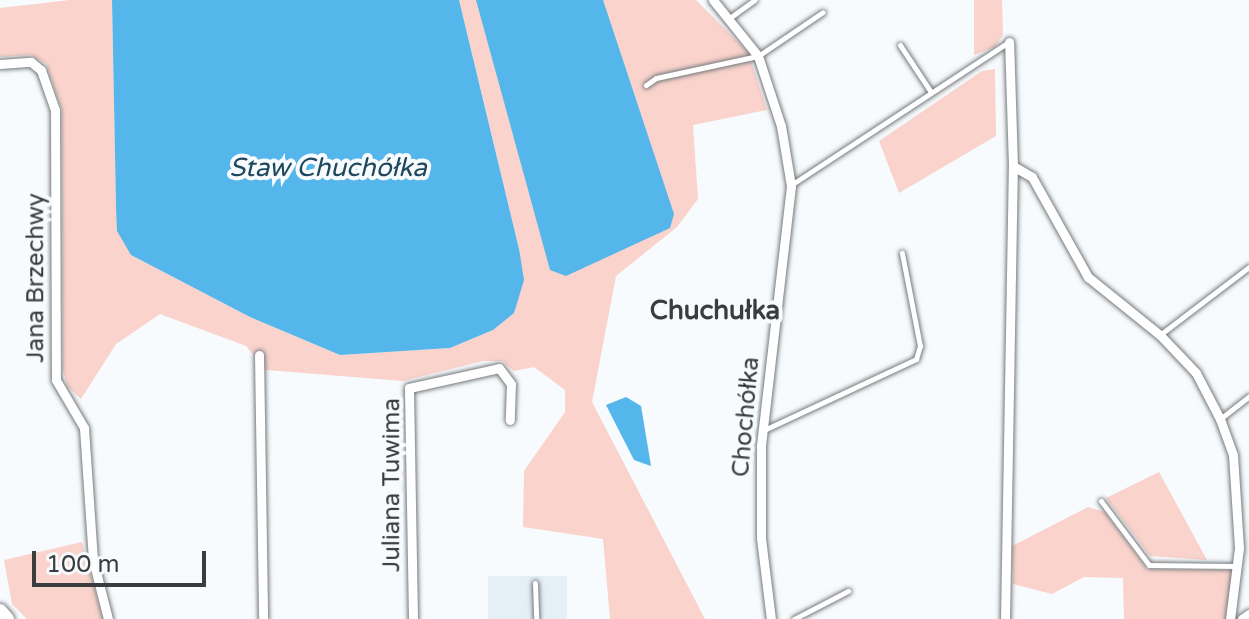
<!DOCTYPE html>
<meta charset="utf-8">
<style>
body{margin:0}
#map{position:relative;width:1249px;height:619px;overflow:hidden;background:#f7fbfd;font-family:"Varela Round",sans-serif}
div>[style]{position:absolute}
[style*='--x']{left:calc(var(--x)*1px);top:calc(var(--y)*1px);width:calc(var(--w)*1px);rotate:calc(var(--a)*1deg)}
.built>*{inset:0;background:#e4eff6;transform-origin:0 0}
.green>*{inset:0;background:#f9d3cc}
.water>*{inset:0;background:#54b6ea}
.roads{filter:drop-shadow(0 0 2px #777a7d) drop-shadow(0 0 2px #777a7d)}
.service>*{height:5px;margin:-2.5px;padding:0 2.5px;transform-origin:2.5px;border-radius:2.5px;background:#fff}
.minor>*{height:9px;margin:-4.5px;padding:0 4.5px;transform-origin:4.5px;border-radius:4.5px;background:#fff}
.primary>*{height:14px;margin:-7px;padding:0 7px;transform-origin:7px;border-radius:7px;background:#fff}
span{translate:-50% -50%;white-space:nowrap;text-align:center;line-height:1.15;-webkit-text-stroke:8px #f7fbfd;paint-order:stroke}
.street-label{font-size:24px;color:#3b3c3d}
.water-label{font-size:26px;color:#1f485e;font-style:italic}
.neighbourhood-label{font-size:26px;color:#3b3c3d;font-weight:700}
.scale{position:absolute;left:32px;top:551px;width:174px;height:36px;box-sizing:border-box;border:4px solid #3b3c3d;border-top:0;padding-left:10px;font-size:24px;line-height:28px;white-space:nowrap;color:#3b3c3d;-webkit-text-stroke:6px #f7fbfd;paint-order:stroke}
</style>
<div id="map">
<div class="built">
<div style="left:488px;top:576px;width:79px;height:43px"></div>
</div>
<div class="green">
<div style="clip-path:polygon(70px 0,112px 0,116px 207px,131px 255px,250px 317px,340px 355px,450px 348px,493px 330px,519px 249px,459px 0,696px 0,748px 52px,767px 110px,693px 125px,698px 199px,677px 227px,616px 276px,592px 402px,705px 619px,610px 619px,603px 539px,523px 527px,524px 471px,565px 412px,565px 390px,534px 367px,514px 371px,502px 361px,483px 361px,403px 381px,266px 370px,246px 346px,160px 314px,116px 344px,81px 399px,67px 386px,63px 369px,62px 110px,46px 64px,31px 55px,0 57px,0 8px)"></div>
<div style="clip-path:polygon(974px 0,1002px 0,1003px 35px,995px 47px,974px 55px)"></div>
<div style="clip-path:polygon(995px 69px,996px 136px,899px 193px,879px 141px,982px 71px)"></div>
<div style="clip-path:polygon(1159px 472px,1207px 560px,1150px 556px,1106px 498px)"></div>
<div style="clip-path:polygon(1088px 507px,1105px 512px,1147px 569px,1233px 570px,1226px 619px,1124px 619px,1123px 578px,1084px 577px,1052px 594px,1013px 584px,1012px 546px)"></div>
<div style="clip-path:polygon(82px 542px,103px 619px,27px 619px,12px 604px,4px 560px)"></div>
</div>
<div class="water">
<div style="clip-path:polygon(112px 0,459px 0,519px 249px,524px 280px,514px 313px,493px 330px,450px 348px,340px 355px,250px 317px,131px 255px,117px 231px,116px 207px)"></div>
<div style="clip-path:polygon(476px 0,603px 0,674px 214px,670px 228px,566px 276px,550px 270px)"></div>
<div style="clip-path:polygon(626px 397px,641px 406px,651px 466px,634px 460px,606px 405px)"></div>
</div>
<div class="roads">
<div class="service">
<div style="--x:731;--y:17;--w:29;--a:-36"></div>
<div style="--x:900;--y:45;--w:56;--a:56.6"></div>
<div style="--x:646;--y:85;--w:12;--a:-35"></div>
<div style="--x:656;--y:78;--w:104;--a:-12.2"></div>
<div style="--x:758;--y:56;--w:78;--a:-34.1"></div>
<div style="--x:791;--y:185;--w:261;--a:-33.3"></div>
<div style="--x:1161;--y:334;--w:111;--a:-37.3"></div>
<div style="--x:1220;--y:419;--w:37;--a:-38"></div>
<div style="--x:764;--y:430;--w:168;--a:-25"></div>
<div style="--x:916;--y:359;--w:14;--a:-73"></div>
<div style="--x:920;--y:346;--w:95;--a:-101"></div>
<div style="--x:1101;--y:501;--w:80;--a:53.1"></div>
<div style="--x:1149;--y:565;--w:86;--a:0.7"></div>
<div style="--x:535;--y:583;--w:36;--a:88"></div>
<div style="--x:794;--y:619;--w:61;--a:-27.4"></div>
</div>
<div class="minor">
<div style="--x:713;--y:0;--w:72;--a:51.2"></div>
<div style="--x:758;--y:56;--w:74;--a:71.8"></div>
<div style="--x:781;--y:126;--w:61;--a:80.5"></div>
<div style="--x:791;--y:186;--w:263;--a:96.6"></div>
<div style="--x:761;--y:447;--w:91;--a:90"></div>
<div style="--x:761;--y:538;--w:82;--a:83"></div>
<div style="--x:0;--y:64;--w:31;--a:-4"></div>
<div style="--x:31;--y:62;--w:13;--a:39"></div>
<div style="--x:41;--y:70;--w:42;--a:70.7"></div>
<div style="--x:55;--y:110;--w:270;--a:89.8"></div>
<div style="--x:56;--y:380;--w:56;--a:59.7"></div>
<div style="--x:84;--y:428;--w:132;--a:86.1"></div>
<div style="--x:93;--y:560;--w:61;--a:75.7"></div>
<div style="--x:1013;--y:166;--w:22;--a:30"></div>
<div style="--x:1032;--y:177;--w:115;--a:60.8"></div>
<div style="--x:1088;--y:277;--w:92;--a:38.9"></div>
<div style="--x:1160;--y:335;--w:52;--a:46.5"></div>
<div style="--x:1196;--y:373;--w:52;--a:62.4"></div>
<div style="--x:1220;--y:419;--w:38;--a:70"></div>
<div style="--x:1233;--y:455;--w:93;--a:86.3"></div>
<div style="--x:1239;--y:548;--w:72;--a:97.2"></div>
<div style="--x:259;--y:355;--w:264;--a:89.1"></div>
<div style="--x:413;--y:619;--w:231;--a:-91"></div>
<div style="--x:409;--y:388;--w:92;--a:-12.5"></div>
<div style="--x:499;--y:368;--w:20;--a:53"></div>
<div style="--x:511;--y:384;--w:36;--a:92"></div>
<div style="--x:1005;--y:619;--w:453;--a:-89"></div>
<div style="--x:1013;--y:166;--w:124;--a:-91.8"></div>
<div style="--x:1242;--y:619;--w:9;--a:-36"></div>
</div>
<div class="primary">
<div style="--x:0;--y:611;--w:11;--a:49"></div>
</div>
</div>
<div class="street-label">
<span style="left:36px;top:278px;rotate:-90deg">Jana Brzechwy</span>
<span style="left:746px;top:417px;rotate:-85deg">Chochółka</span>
<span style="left:392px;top:485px;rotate:-90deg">Juliana Tuwima</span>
</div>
<div class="water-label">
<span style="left:328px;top:168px">Staw Chuchółka</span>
</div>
<div class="neighbourhood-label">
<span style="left:715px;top:311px">Chuchułka</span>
</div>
<div class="scale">100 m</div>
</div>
